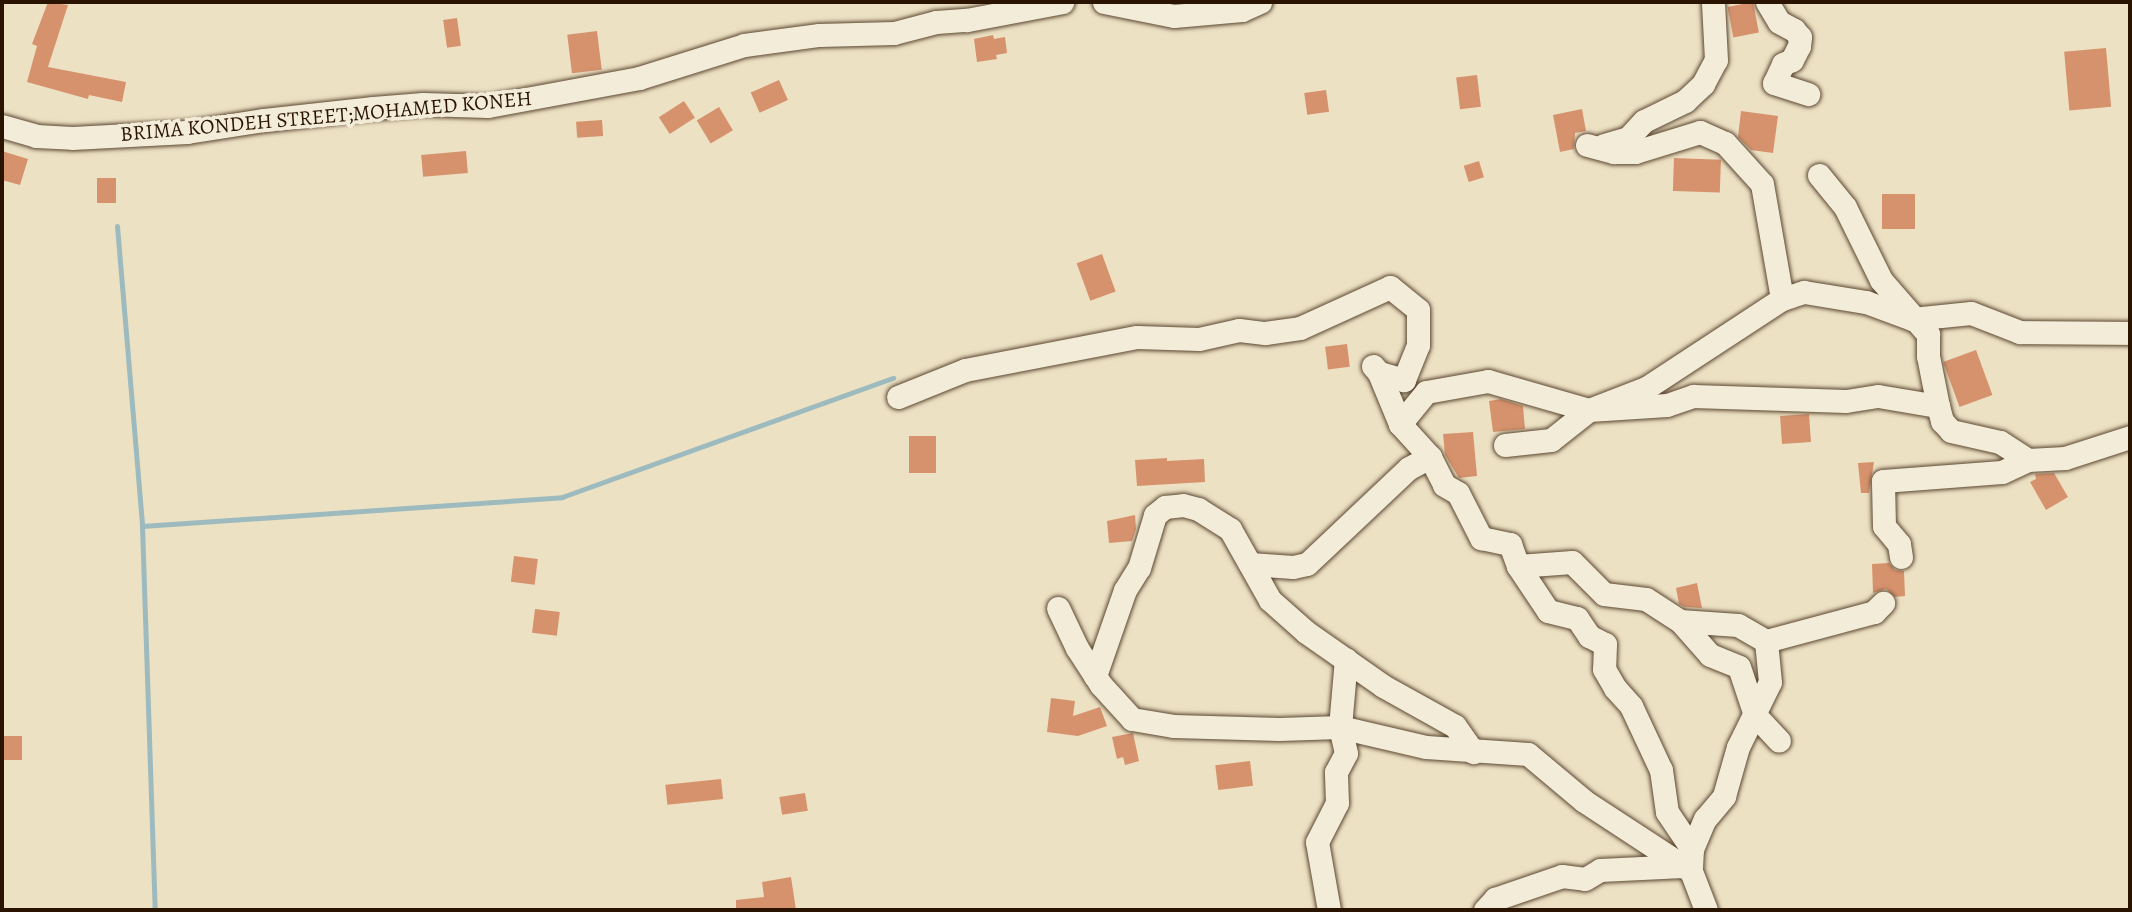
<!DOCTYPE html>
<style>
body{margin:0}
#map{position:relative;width:2132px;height:912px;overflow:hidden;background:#ede1c4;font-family:Alegreya,serif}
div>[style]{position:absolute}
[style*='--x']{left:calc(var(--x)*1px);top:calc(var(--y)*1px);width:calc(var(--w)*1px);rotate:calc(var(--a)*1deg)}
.stream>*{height:5px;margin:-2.5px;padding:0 2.5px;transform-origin:2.5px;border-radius:2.5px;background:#9dbbbe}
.building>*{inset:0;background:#d6926d;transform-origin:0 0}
.roads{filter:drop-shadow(0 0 2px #5b4731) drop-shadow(0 0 2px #5b4731)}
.minor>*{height:23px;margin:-11.5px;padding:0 11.5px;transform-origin:11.5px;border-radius:11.5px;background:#f3ecd9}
span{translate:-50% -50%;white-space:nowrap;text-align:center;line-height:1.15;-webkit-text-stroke:7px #f3ecd9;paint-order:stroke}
.street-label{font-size:21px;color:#2a1400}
.frame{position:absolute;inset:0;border:4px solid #2a1400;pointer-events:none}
</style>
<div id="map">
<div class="stream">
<div style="--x:117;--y:226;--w:301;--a:85.2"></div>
<div style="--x:142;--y:526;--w:384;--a:88.1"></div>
<div style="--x:142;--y:526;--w:421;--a:-3.9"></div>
<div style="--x:562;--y:497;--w:352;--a:-19.8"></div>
</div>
<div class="building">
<div style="clip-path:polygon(48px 2px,68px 5px,48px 67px,126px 82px,122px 102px,89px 95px,88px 99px,27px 82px,37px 46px,32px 44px)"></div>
<div style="left:1753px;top:2px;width:31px;height:26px;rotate:79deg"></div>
<div style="left:457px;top:18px;width:28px;height:14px;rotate:82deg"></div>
<div style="left:597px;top:31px;width:39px;height:30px;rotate:83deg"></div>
<div style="clip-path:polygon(993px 35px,994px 39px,1005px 37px,1007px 53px,996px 55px,997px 59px,977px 62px,974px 39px)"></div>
<div style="left:2106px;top:48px;width:59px;height:42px;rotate:85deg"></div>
<div style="left:1477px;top:75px;width:32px;height:21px;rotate:83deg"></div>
<div style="left:779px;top:80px;width:22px;height:31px;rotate:66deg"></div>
<div style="left:1326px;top:90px;width:22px;height:22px;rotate:82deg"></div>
<div style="left:684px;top:101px;width:20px;height:30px;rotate:57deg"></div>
<div style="left:719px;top:107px;width:27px;height:26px;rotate:59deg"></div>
<div style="clip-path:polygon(1582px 109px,1586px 131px,1575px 133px,1574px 149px,1560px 152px,1553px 115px)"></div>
<div style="clip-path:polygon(1741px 111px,1778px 116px,1773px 153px,1751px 150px,1738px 137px)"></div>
<div style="left:602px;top:120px;width:16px;height:26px;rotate:86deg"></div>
<div style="clip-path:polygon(2px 151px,28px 159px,20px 185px,2px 180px)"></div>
<div style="left:466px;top:151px;width:22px;height:45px;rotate:85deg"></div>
<div style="left:1674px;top:158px;width:47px;height:33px;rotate:2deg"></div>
<div style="left:1479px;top:161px;width:17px;height:16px;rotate:73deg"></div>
<div style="left:97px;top:178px;width:19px;height:25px"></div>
<div style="left:1882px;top:194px;width:33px;height:35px"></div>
<div style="left:1102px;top:254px;width:40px;height:27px;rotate:70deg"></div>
<div style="left:1347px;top:344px;width:23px;height:22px;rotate:83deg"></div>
<div style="left:1976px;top:350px;width:48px;height:35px;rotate:70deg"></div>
<div style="clip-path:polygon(1501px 399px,1523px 406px,1525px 429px,1493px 432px,1489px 401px)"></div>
<div style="left:1809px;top:414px;width:28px;height:29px;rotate:86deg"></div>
<div style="clip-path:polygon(1473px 432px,1477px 476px,1459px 478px,1445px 455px,1443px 434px)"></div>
<div style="left:909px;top:436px;width:27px;height:37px"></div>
<div style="clip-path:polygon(1167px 458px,1167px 461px,1204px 459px,1205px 482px,1137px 486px,1135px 460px)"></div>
<div style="clip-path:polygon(1874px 462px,1869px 493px,1861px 493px,1858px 463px)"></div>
<div style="clip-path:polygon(2054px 473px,2068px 497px,2046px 510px,2030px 482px,2036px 479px,2035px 474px)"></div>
<div style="clip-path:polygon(1135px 515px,1136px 529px,1132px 541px,1109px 543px,1107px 521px)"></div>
<div style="left:514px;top:556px;width:24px;height:26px;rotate:7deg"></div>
<div style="clip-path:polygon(1889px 563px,1895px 570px,1904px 571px,1905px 596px,1895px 597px,1886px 589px,1873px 593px,1872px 564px)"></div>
<div style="clip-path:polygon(1697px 583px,1702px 608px,1685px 607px,1679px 604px,1676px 588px)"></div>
<div style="left:535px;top:609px;width:25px;height:24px;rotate:7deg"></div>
<div style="clip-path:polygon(1051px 698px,1075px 701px,1073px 716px,1100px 707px,1107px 726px,1078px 736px,1047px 732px)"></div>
<div style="clip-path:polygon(1133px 733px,1139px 761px,1125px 765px,1123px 757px,1117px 759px,1112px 737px)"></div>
<div style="left:2px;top:736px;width:20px;height:24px"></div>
<div style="left:1250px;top:761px;width:25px;height:35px;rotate:83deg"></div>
<div style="left:721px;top:779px;width:20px;height:56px;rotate:84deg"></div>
<div style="left:805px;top:793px;width:18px;height:26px;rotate:81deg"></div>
<div style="clip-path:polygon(791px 877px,796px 910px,736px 910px,736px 900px,764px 897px,762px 882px)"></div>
</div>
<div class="roads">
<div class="minor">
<div style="--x:1104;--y:2;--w:71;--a:11.3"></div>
<div style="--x:1174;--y:16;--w:68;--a:-5"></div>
<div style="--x:1242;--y:10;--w:20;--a:-24"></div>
<div style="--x:1767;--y:2;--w:23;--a:59"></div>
<div style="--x:1779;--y:22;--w:17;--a:28"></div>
<div style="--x:1794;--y:30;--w:9;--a:49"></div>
<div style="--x:1800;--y:37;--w:9;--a:96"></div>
<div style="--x:1799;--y:46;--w:16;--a:117"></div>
<div style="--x:1792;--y:60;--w:10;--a:156"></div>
<div style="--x:1783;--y:64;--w:21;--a:115"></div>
<div style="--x:1774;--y:83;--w:36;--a:18"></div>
<div style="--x:2;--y:126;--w:35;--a:16"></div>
<div style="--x:36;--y:136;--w:36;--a:3"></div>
<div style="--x:72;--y:138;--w:115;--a:-3"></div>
<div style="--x:187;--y:132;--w:78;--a:-8.9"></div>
<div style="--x:264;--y:120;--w:110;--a:-6.3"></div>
<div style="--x:373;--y:108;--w:50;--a:-4.6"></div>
<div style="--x:423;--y:104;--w:65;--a:1.8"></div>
<div style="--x:488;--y:106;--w:154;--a:-10.5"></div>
<div style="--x:639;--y:78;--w:110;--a:-17.4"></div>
<div style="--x:744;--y:45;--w:76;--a:-7.6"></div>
<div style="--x:819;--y:35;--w:75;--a:-1.5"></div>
<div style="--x:894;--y:33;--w:43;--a:-14.7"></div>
<div style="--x:936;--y:22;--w:31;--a:-4"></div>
<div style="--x:967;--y:20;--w:97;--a:-10.7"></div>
<div style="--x:1587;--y:145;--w:28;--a:15"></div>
<div style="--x:1614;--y:152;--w:21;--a:0"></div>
<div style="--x:1635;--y:152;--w:68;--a:-17.1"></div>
<div style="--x:1700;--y:132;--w:27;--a:24"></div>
<div style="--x:1725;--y:143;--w:55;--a:47.9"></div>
<div style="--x:1762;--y:184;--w:117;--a:80.1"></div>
<div style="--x:1604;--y:145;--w:25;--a:-16"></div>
<div style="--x:1628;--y:138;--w:23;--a:-47"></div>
<div style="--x:1644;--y:121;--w:46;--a:-26"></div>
<div style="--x:1685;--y:101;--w:25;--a:-43"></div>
<div style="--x:1703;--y:84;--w:27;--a:-62"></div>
<div style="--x:1716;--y:60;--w:58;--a:-93"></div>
<div style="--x:1819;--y:175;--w:41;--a:50.9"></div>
<div style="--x:1845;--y:207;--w:81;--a:63.7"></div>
<div style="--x:1881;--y:280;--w:72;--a:49"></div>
<div style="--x:1928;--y:334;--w:22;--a:90"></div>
<div style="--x:1928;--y:356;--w:51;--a:78.7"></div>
<div style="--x:1373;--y:366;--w:9;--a:49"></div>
<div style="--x:1379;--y:373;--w:55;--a:67.6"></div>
<div style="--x:1400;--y:424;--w:45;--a:47.7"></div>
<div style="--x:1430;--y:457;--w:31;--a:63"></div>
<div style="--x:1444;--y:485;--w:16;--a:30"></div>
<div style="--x:1458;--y:493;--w:51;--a:62.9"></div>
<div style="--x:1481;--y:538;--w:30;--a:12"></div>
<div style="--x:1510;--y:544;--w:23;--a:70"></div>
<div style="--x:1518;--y:566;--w:54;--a:56.3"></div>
<div style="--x:1548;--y:611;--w:30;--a:14"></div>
<div style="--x:1577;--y:618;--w:22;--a:56"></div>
<div style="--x:1589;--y:636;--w:18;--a:27"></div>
<div style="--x:1605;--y:644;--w:25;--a:92"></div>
<div style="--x:1604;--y:669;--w:22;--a:60"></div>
<div style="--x:1615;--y:688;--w:24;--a:48"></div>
<div style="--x:1631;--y:706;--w:71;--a:64.9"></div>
<div style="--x:1661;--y:770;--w:42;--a:81.9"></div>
<div style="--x:1667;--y:812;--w:45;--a:56"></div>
<div style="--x:1692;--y:849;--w:22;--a:93"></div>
<div style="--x:898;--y:397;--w:72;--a:-21.9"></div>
<div style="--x:965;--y:370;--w:175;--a:-10.9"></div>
<div style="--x:1137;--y:337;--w:62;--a:1.8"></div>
<div style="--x:1199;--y:339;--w:41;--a:-12.7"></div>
<div style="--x:1239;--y:330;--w:26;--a:7"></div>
<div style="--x:1265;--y:333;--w:35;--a:-8"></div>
<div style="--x:1300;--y:328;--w:99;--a:-24.5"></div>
<div style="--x:1390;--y:287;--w:36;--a:39"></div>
<div style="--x:1418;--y:310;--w:35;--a:90"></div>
<div style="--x:1418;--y:345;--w:38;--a:112"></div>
<div style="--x:1404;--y:380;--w:26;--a:-164"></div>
<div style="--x:1400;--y:424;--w:41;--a:-50.9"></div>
<div style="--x:1426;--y:392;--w:63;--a:-10.1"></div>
<div style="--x:1488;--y:381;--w:105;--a:16"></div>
<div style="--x:1589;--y:410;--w:61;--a:-21.1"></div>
<div style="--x:1646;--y:388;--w:163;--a:-33.2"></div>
<div style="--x:1782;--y:299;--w:23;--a:-18"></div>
<div style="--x:1804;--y:292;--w:63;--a:9.2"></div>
<div style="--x:1866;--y:302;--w:49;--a:20.3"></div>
<div style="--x:1912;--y:319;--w:59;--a:-5.8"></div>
<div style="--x:1971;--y:313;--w:53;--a:21.2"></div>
<div style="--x:2020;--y:332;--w:110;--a:0.5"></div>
<div style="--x:1505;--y:445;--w:46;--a:-6.2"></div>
<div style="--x:1551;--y:440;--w:48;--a:-38.3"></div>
<div style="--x:1589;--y:410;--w:78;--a:-3.7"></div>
<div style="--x:1667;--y:405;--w:28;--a:-19"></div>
<div style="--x:1693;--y:396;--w:153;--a:1.9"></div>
<div style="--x:1846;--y:401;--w:32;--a:-9"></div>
<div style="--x:1878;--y:396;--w:61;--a:9.5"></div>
<div style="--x:1938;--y:406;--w:16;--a:75"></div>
<div style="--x:1942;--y:421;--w:13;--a:48"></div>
<div style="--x:1951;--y:431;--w:50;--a:12.7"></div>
<div style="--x:2000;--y:442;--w:33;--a:33"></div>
<div style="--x:1901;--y:557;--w:13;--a:-99"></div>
<div style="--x:1899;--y:544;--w:23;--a:-130"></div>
<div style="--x:1884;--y:526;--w:45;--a:-91.3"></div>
<div style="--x:1883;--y:481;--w:119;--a:-4.3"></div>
<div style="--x:2002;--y:472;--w:29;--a:-25"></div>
<div style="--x:2028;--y:460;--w:37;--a:-3"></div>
<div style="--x:2065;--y:458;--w:68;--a:-17.9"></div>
<div style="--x:1250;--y:564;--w:43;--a:4"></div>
<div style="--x:1293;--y:567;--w:14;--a:-12"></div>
<div style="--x:1307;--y:564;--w:140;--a:-43.3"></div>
<div style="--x:1409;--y:468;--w:24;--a:-28"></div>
<div style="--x:1518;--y:566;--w:54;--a:-4.2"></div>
<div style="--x:1572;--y:562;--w:45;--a:45"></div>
<div style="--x:1604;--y:594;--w:42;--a:6.8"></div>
<div style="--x:1646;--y:599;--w:40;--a:32.9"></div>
<div style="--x:1680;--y:621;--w:45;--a:48.6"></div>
<div style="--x:1710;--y:655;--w:31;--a:22"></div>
<div style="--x:1739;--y:667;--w:51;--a:71.6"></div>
<div style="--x:1755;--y:715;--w:35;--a:47"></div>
<div style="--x:1058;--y:608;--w:44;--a:64.6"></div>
<div style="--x:1077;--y:648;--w:44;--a:57"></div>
<div style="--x:1101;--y:685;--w:46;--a:47.6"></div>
<div style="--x:1132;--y:719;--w:43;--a:9.5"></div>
<div style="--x:1174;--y:726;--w:105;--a:1.6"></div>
<div style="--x:1279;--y:729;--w:61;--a:-1.9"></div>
<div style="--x:1340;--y:727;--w:88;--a:13.1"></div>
<div style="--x:1426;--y:747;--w:102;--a:3.9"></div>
<div style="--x:1528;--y:754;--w:73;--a:40"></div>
<div style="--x:1584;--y:801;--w:128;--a:33.2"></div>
<div style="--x:1691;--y:871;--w:42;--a:69"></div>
<div style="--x:1680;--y:621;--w:58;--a:3.9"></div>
<div style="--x:1738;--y:625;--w:32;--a:30"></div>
<div style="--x:1090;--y:666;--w:11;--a:63"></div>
<div style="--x:1095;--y:676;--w:91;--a:-70.8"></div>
<div style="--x:1125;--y:590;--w:26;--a:-58"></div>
<div style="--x:1139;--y:568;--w:55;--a:-73.2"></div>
<div style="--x:1155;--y:515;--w:13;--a:-39"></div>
<div style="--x:1165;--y:507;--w:18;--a:-6"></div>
<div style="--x:1183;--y:505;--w:16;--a:15"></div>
<div style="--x:1198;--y:509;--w:38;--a:32"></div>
<div style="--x:1230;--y:529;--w:81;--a:60.6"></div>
<div style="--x:1270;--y:600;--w:48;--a:41.6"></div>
<div style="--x:1306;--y:632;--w:94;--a:35"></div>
<div style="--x:1383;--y:686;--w:82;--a:29.1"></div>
<div style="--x:1455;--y:726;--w:32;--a:55"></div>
<div style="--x:1692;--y:849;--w:33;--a:-67"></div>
<div style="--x:1705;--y:819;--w:30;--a:-50"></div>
<div style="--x:1724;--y:796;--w:51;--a:-74.1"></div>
<div style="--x:1738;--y:747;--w:72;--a:-63.8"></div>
<div style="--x:1770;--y:682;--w:41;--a:-95.6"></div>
<div style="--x:1766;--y:641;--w:112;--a:-15"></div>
<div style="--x:1874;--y:612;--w:13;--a:-45"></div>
<div style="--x:1329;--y:910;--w:69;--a:-100"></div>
<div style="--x:1317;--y:842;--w:44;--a:-62.9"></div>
<div style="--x:1337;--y:803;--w:31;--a:-92"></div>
<div style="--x:1336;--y:772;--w:21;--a:-62"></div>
<div style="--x:1346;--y:753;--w:27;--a:-103"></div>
<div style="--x:1340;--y:727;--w:68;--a:-85"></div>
<div style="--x:1485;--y:910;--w:15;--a:-48"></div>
<div style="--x:1495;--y:899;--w:71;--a:-18.9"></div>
<div style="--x:1562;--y:876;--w:23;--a:7"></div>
<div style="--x:1585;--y:879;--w:17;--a:-31"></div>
<div style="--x:1600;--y:870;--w:83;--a:-2.8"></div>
</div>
</div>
<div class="street-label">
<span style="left:326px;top:116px;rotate:-5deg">BRIMA KONDEH STREET;MOHAMED KONEH</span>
</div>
<div class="frame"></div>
</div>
